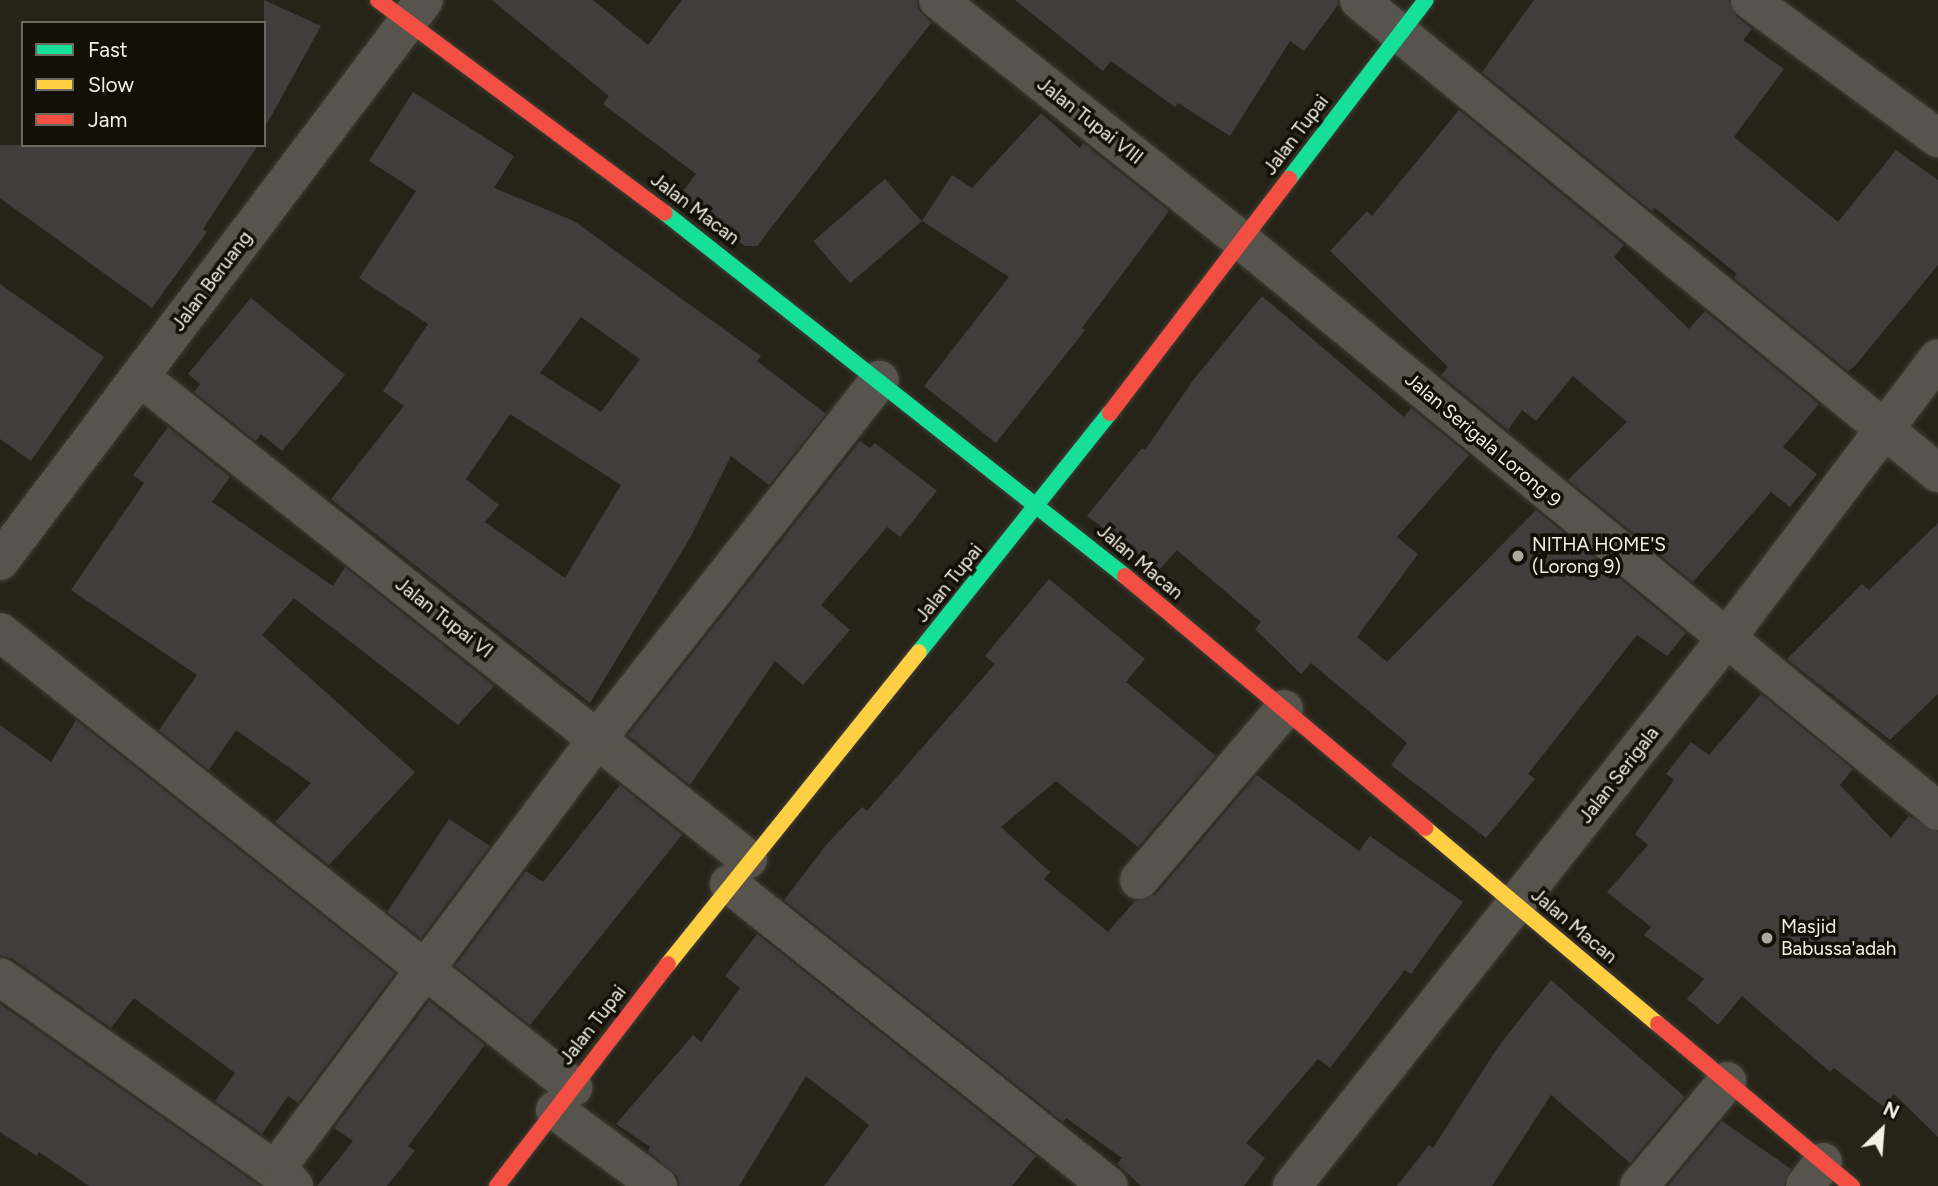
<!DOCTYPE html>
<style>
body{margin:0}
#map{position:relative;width:1938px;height:1186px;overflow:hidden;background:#262419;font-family:Figtree,sans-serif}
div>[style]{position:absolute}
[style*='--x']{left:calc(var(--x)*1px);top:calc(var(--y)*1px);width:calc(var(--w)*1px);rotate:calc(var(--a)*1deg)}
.building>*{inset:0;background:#403d3b;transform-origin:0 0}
.roads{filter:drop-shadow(0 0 2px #403e35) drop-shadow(0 0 2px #403e35)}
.street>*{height:38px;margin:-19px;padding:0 19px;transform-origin:19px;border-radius:19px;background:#56544c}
.fast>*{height:16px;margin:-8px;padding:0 8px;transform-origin:8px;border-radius:8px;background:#16e098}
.slow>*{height:16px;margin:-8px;padding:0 8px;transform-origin:8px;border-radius:8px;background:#ffcf43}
.jam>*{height:16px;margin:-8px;padding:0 8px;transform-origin:8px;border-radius:8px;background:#f24e42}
.dots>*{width:19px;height:19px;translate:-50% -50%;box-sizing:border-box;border:4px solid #121007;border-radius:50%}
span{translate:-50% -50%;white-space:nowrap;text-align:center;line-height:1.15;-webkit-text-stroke:7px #121007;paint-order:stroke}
.street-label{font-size:19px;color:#f3f1e4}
.poi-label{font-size:19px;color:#f3f1e4}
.left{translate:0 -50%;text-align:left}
.legend{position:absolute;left:21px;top:21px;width:245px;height:126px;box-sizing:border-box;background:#121007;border:2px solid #6c6a5f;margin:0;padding:9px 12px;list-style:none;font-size:21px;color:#f3f1e4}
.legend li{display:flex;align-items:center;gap:14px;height:35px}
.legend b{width:35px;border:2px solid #6c6a5f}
.north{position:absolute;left:1847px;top:1095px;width:70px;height:70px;-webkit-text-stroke:5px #121007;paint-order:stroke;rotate:25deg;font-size:19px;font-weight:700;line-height:28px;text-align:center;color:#f3f1e4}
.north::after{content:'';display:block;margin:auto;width:24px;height:32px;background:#f3f1e4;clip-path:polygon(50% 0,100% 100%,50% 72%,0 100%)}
</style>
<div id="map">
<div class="building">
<div style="clip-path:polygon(264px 0,321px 26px,264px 129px)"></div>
<div style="clip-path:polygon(492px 0,593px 0,648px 45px,682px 0,917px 0,918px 9px,931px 23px,757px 246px,745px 246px,679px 196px,696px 174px,603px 104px,609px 96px)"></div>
<div style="clip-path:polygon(1015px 0,1338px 0,1338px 5px,1304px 51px,1290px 41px,1230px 136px,1178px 103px,1175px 107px,1111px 61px,1103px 71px)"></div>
<div style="clip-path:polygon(1534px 0,1729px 0,1737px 17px,1752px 29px,1743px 40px,1784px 69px,1734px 137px,1838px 222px,1896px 150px,1938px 180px,1938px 265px,1854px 367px,1848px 371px,1734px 278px,1737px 274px,1655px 208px,1652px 211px,1482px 72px)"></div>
<div style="clip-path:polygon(evenodd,413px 92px,514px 156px,494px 188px,574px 221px,761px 356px,757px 361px,826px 414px,769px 485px,731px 456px,690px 538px,590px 703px,331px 499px,404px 406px,383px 391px,428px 324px,359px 278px,416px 191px,369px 161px,413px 92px,581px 317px,640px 359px,601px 412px,540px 373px,581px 317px,413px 92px,510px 414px,621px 485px,565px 578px,485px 522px,499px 505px,466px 479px,510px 414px)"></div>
<div style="clip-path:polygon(1459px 110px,1624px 245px,1614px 257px,1689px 329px,1705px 311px,1819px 404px,1783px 447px,1817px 474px,1790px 507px,1771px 492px,1693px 582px,1568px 480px,1627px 422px,1573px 376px,1536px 421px,1522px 410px,1508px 430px,1441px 375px,1448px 367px,1330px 251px,1367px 211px,1372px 216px)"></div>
<div style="clip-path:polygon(1041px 113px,1080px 148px,1083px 143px,1169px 211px,1082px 328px,1085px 330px,996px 443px,924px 386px,1009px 277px,922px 221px,952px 175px,972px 188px)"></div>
<div style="clip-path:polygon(0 145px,258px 145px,203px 229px,207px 232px,152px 308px,0 198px)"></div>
<div style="left:885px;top:179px;width:56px;height:95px;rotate:49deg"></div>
<div style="clip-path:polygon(0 284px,104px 357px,31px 461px,0 439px)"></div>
<div style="clip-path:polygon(1262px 296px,1404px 417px,1411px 408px,1469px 455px,1397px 537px,1418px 554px,1357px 637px,1387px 662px,1536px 510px,1686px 633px,1667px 656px,1637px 635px,1528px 774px,1535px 779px,1486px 838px,1391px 765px,1407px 743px,1311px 663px,1301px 674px,1255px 629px,1261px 622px,1177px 550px,1159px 570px,1087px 516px,1142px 448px,1145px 450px,1194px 379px)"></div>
<div style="clip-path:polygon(251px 298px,345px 375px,282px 451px,261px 434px,256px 441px,194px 392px,200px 384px,188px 374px)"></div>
<div style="clip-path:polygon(168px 427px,230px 477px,212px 502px,333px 586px,345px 567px,494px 686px,458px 725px,294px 598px,262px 635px,415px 772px,329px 865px,275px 822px,311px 783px,236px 730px,209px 770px,159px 730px,197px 675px,71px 590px,144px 483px,133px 475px)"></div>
<div style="clip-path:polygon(860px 441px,870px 448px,875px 443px,937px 491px,900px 537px,887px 527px,821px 605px,850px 630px,803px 685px,775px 661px,690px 785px,628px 735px)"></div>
<div style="clip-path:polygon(1938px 523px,1938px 694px,1890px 740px,1787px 659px,1862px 584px,1869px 590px)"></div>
<div style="clip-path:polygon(1049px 579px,1145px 659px,1126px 682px,1216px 756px,1138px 847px,1056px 781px,1001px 827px,1050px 872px,1044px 879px,1108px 932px,1135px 901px,1156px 894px,1257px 775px,1359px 851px,1370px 836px,1463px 902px,1411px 974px,1405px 970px,1330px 1068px,1318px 1059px,1246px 1143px,1265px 1158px,1244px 1186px,1141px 1186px,1117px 1164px,1122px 1158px,1066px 1118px,1063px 1122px,784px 900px,826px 845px,862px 807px,867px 811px,995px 664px,985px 656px)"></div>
<div style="clip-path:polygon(1761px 694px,1853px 769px,1840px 785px,1891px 838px,1909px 816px,1938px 832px,1938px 1137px,1894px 1094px,1884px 1107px,1834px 1068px,1830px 1072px,1742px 996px,1718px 1025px,1687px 999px,1704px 979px,1644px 935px,1651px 927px,1607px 892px,1648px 845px,1635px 834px,1674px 780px,1666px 774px,1691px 742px,1709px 755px)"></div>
<div style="clip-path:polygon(76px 720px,395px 973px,298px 1103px,288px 1096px,262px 1134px,215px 1101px,235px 1073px,134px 998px,111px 1028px,13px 959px,0 955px,0 725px,51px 762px)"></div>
<div style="clip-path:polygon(620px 785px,682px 835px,530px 1025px,455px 966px,526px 871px,543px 882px)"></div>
<div style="clip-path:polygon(449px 819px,490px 846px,421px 938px,387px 912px)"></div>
<div style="clip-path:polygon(757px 934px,1036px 1156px,1012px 1186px,824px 1186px,869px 1125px,806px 1076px,739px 1186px,679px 1186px,678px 1177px,648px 1151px,650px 1147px,616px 1124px,693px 1035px,701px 1042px,740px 988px,725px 976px)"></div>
<div style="clip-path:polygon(1551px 980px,1685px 1097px,1630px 1163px,1551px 1095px,1492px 1186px,1397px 1186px,1429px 1145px,1433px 1148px,1498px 1047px)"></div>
<div style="clip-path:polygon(429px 1001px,485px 1045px,408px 1146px,415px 1151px,387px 1186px,317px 1186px,353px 1141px,334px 1128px)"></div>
<div style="clip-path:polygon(0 1004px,260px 1186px,89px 1186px,39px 1152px,37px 1156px,0 1132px)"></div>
<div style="clip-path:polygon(1722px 1121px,1791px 1169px,1784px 1186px,1668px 1186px)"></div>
</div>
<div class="roads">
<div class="street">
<div style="--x:938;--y:0;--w:388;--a:38.4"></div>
<div style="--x:1242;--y:241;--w:900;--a:39.32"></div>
<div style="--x:1359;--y:0;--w:748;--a:39.25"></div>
<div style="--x:1750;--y:0;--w:233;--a:36.3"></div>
<div style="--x:140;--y:377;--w:776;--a:38.41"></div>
<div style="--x:0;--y:561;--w:703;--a:-52.92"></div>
<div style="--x:0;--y:632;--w:732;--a:38.45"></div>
<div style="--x:1139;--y:880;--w:224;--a:-49.7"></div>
<div style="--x:729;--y:884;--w:485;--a:38.5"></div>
<div style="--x:0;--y:977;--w:348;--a:35.1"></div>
<div style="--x:555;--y:1110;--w:128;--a:36.4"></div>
<div style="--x:294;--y:1186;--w:13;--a:-135"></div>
<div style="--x:285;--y:1177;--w:16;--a:-101"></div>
<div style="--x:282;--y:1161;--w:527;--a:-53.26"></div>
<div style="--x:597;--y:739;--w:457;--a:-51.8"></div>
<div style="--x:1292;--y:1186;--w:697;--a:-51.58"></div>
<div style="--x:1725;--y:640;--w:353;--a:-52.9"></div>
<div style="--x:1639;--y:1186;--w:137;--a:-50"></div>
<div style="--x:1805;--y:1186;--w:30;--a:-53"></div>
</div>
<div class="fast">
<div style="--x:1289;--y:179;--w:225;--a:-52.6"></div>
<div style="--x:665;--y:213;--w:586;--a:38.28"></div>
<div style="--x:919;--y:652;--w:306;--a:-51.4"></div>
</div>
<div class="slow">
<div style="--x:1425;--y:828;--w:304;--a:40.1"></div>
<div style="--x:668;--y:964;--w:400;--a:-51.2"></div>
</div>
<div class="jam">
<div style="--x:378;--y:0;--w:357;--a:36.6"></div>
<div style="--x:1110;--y:413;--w:295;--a:-52.6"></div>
<div style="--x:1125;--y:576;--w:392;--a:40"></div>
<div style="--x:1658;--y:1024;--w:253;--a:39.9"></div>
<div style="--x:497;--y:1186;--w:280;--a:-52.4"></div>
</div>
</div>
<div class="dots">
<div style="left:1518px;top:556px;background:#aba99d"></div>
<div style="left:1767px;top:938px;background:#aba99d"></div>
</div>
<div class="street-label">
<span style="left:1090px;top:121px;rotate:38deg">Jalan Tupai VIII</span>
<span style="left:1296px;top:135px;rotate:-53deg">Jalan Tupai</span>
<span style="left:695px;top:209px;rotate:37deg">Jalan Macan</span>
<span style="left:212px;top:281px;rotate:-53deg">Jalan Beruang</span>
<span style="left:1483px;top:440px;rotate:40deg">Jalan Serigala Lorong 9</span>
<span style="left:1140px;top:562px;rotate:40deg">Jalan Macan</span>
<span style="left:949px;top:583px;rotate:-51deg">Jalan Tupai</span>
<span style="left:444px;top:618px;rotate:38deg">Jalan Tupai VI</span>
<span style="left:1619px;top:775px;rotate:-52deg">Jalan Serigala</span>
<span style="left:1574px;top:926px;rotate:40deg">Jalan Macan</span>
<span style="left:593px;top:1025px;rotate:-52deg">Jalan Tupai</span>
</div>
<div class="poi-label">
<span class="left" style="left:1532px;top:556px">NITHA HOME'S<br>(Lorong 9)</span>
<span class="left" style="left:1781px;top:938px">Masjid<br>Babussa'adah</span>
</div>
<ul class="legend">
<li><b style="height:9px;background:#16e098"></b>Fast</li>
<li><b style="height:9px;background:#ffcf43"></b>Slow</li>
<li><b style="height:9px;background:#f24e42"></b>Jam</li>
</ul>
<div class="north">N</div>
</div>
